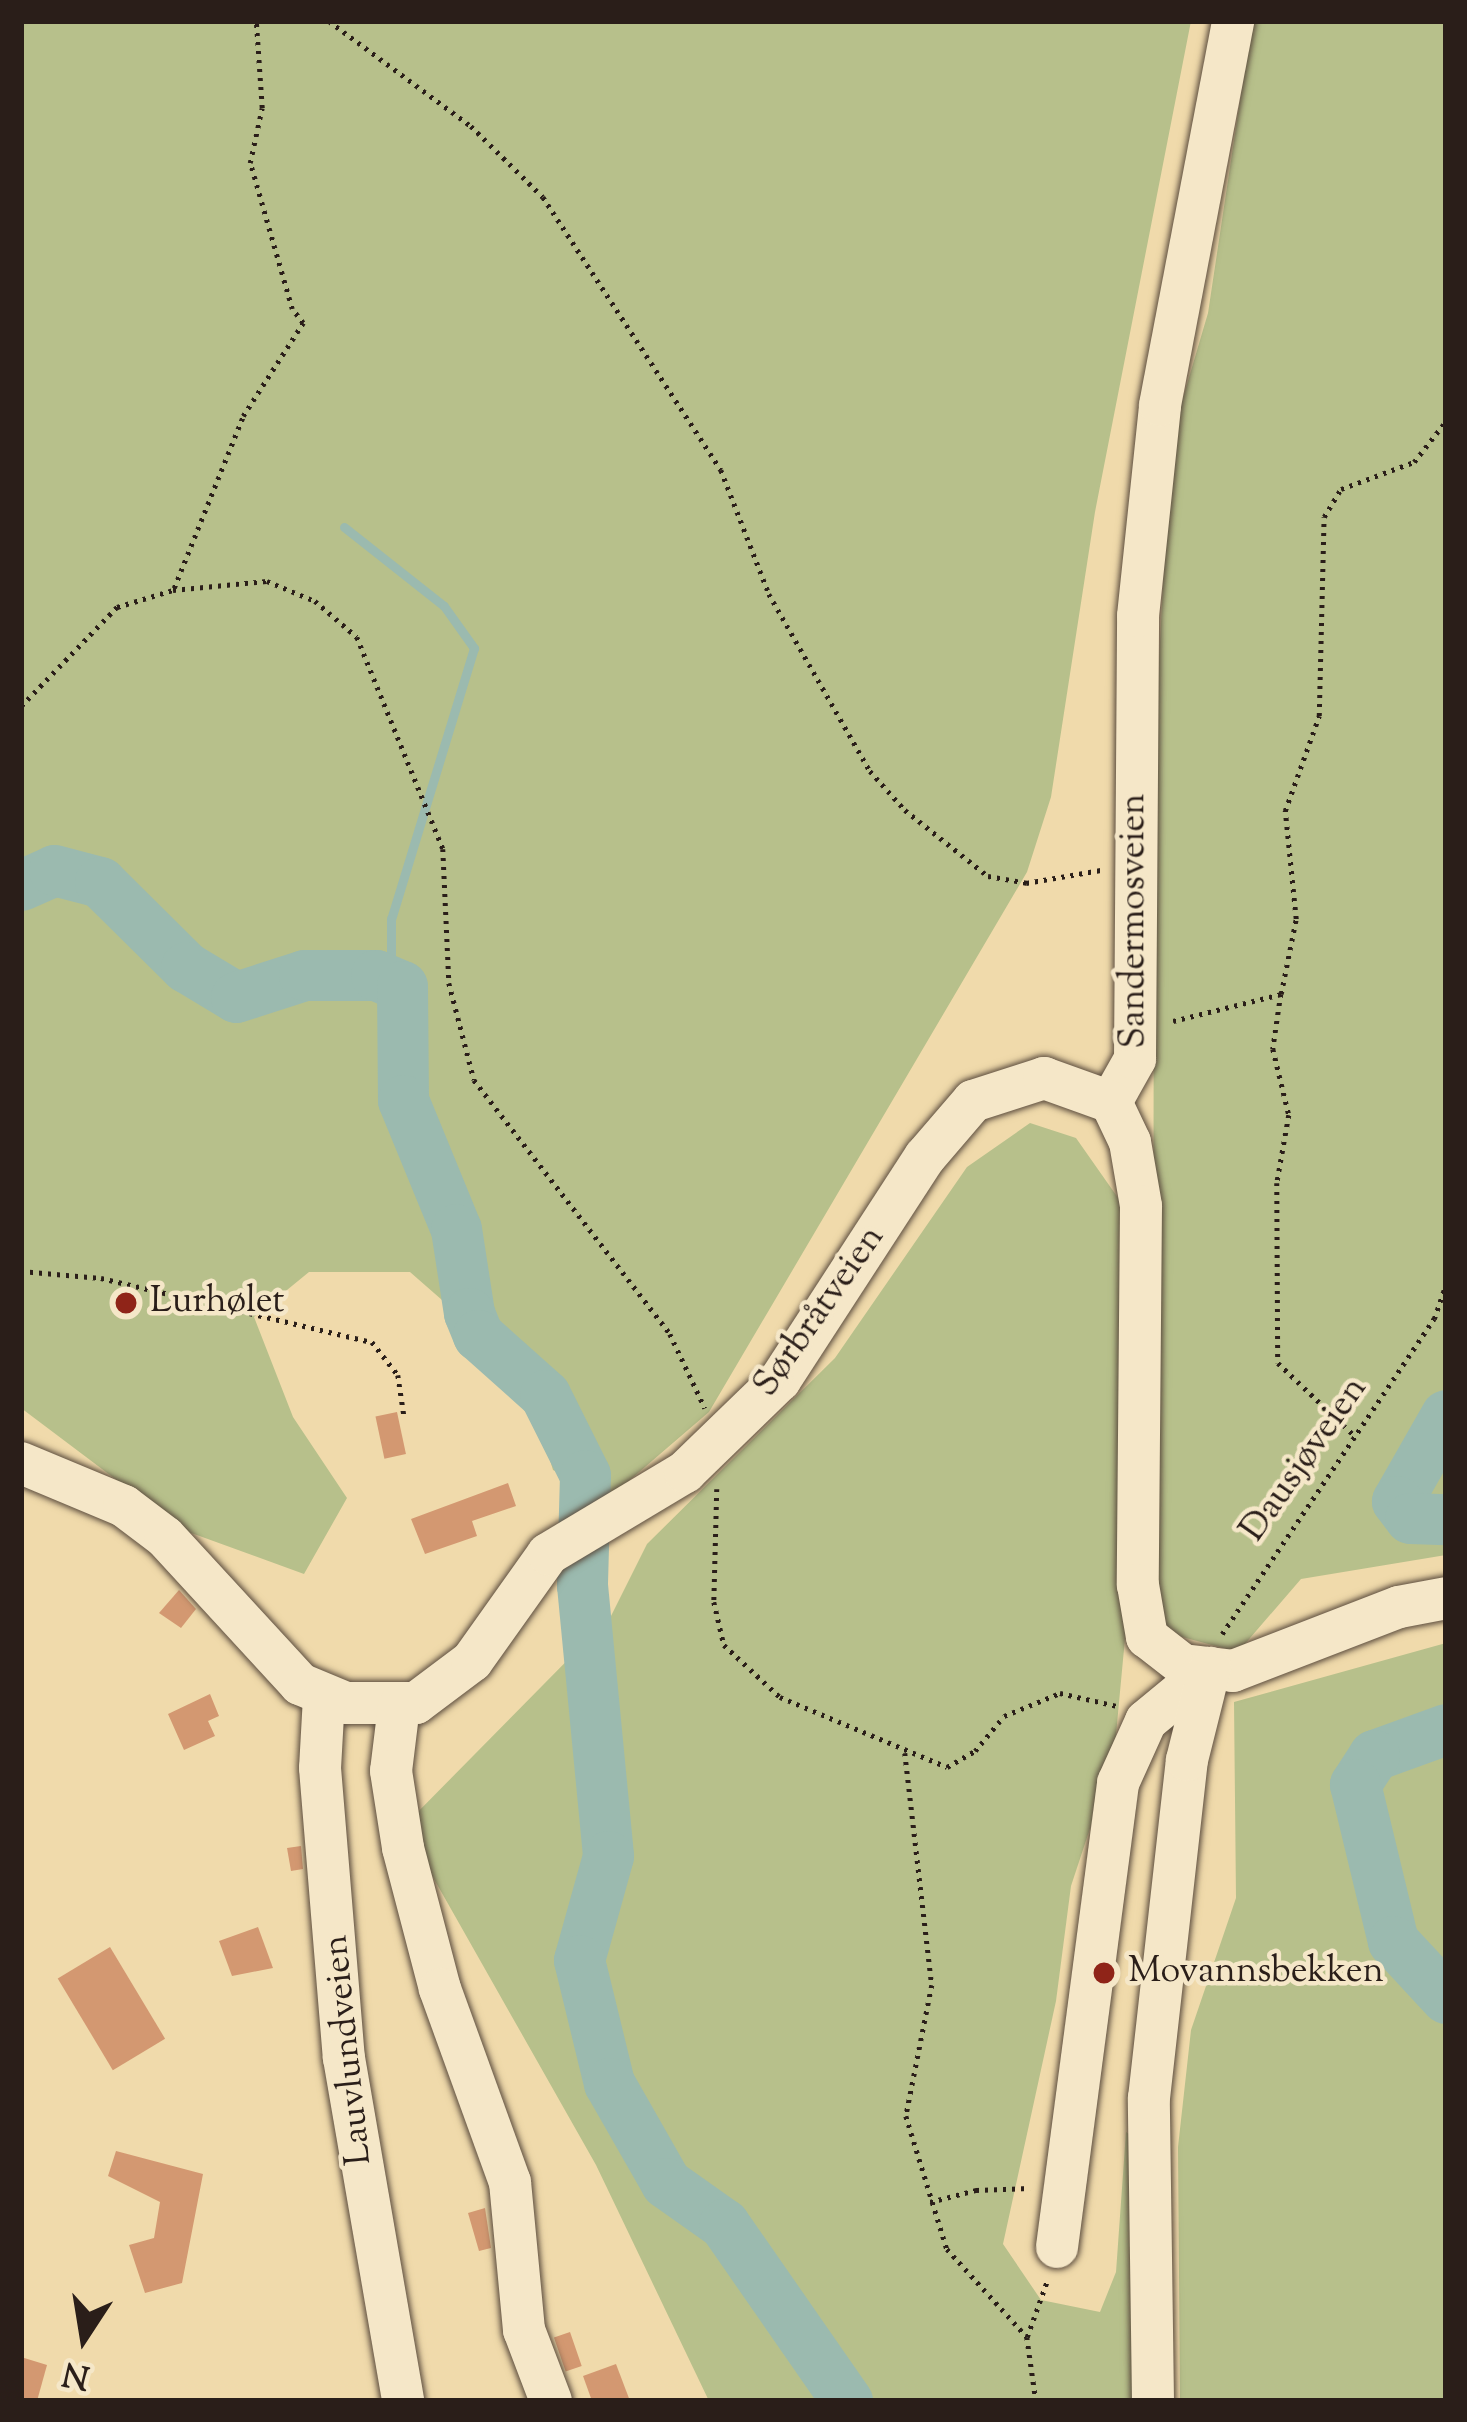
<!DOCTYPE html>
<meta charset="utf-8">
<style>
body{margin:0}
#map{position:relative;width:1467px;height:2422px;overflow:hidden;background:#f0daab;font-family:"Sorts Mill Goudy",serif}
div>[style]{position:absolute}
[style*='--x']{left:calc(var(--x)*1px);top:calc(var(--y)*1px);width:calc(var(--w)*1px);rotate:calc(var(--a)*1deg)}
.green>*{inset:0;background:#b7c08b}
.stream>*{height:9px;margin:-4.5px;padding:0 4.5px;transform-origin:4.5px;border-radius:4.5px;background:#9bbaaf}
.river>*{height:51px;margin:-25.5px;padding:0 25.5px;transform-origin:25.5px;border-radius:25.5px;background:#9bbaaf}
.building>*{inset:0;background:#d39871;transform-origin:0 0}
.path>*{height:4.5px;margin-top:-2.25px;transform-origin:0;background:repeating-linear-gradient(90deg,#2a1e19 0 3px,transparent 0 9px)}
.roads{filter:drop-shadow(0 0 3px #5c4d3e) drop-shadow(0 0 3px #5c4d3e)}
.minor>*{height:42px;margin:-21px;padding:0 21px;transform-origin:21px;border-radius:21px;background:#f5e7c8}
.dots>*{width:33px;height:33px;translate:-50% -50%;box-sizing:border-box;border:6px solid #f5e7c8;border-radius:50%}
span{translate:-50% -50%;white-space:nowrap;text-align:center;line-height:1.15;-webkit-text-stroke:9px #f5e7c8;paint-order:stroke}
.street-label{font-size:36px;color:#2a1e19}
.poi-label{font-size:36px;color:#2a1e19}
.left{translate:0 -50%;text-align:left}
.frame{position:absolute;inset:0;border:24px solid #2a1e19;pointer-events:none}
.north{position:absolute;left:24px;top:2278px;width:120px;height:120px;-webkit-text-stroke:9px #f5e7c8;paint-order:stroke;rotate:192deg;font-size:33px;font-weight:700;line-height:48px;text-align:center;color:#2a1e19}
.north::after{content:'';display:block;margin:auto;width:42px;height:54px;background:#2a1e19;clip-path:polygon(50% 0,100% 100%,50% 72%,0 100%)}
</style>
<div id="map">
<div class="green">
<div style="clip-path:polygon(21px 21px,1191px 21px,1095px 512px,1051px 797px,1027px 872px,709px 1412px,610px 1497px,553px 1470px,523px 1371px,410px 1272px,309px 1272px,254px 1317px,293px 1417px,347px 1498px,304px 1574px,183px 1530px,21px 1408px)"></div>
<div style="clip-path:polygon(1252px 21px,1446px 21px,1446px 1555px,1301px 1579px,1238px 1652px,1171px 1634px,1153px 1603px,1154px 763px,1170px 442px,1208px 313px)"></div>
<div style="clip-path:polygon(1030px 1123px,1076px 1138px,1123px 1205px,1127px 1617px,1114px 1756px,1071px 1886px,1056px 2001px,1003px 2244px,1041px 2300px,1100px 2312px,1116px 2272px,1126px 2132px,1145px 2144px,1146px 2401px,709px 2401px,596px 2165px,404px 1826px,611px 1616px,647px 1544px,835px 1358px,967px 1167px)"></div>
<div style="clip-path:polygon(1446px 1643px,1446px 2401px,1180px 2401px,1178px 2147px,1191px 2030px,1236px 1898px,1234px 1702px)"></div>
</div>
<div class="stream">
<div style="--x:344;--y:527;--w:127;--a:38.3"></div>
<div style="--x:444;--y:606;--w:52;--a:54.5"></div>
<div style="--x:474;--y:648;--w:283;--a:107"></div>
<div style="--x:391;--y:919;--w:60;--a:90"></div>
</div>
<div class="river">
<div style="--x:21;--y:885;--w:36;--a:-24"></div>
<div style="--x:54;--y:870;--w:48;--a:14.6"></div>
<div style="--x:100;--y:882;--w:121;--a:44.7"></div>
<div style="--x:186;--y:967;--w:58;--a:31"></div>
<div style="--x:236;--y:997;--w:71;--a:-17.9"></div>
<div style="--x:304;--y:975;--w:72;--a:0"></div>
<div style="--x:376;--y:975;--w:28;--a:23"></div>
<div style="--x:402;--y:986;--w:114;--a:89.5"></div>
<div style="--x:403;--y:1100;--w:139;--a:67.7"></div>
<div style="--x:456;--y:1229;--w:85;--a:81.2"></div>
<div style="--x:469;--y:1313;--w:24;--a:68"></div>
<div style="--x:478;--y:1335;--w:90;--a:41.8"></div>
<div style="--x:545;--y:1395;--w:89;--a:63.4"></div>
<div style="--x:585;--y:1475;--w:110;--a:91.6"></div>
<div style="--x:582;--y:1585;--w:272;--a:84.5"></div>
<div style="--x:608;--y:1856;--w:108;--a:105.6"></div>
<div style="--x:579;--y:1960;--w:127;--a:76.3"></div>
<div style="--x:609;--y:2083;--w:115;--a:60.3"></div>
<div style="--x:666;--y:2183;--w:71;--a:35.3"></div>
<div style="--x:724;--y:2224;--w:216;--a:55.2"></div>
<div style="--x:1446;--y:1415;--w:99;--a:119.7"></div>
<div style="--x:1397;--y:1501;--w:21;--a:53"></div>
<div style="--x:1410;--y:1518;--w:36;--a:2"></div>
<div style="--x:1446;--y:1729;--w:77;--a:160.1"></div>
<div style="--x:1374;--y:1755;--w:35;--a:123"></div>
<div style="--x:1355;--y:1784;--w:162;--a:76.4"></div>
<div style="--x:1393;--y:1941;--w:78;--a:47.1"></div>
</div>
<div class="building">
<div style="left:397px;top:1412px;width:43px;height:22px;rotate:78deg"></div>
<div style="clip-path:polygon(508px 1483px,516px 1506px,472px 1521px,477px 1536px,425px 1554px,411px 1519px)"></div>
<div style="clip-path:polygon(179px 1590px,196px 1609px,181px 1628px,159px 1613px)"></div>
<div style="clip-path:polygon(210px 1694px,219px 1716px,208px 1721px,215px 1736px,184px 1750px,168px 1714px)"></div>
<div style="clip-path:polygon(301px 1846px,303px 1869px,291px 1871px,287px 1848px)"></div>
<div style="clip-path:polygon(258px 1927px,273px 1968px,232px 1976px,219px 1941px)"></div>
<div style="left:110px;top:1947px;width:107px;height:61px;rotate:59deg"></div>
<div style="clip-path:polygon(116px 2151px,203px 2174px,182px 2283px,145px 2293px,129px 2245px,154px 2238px,160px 2202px,108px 2176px)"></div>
<div style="clip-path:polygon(485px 2208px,491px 2248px,479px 2251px,468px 2213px)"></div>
<div style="left:570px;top:2332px;width:36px;height:17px;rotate:71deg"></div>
<div style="clip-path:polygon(21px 2357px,47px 2365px,37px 2401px,21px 2401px)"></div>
<div style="clip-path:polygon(616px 2364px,630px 2401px,592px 2401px,583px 2376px)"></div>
</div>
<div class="path">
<div style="--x:329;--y:21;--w:177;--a:36.5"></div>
<div style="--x:471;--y:126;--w:101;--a:44.6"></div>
<div style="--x:543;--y:197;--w:326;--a:56.9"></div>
<div style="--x:721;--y:470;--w:133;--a:68.8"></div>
<div style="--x:769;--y:594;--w:204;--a:60.3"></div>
<div style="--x:870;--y:771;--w:52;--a:48.1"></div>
<div style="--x:905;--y:810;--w:106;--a:38.5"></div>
<div style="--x:988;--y:876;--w:39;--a:10"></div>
<div style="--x:1026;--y:883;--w:76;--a:-9.8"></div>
<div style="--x:174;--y:588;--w:185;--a:-68.1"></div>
<div style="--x:243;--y:416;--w:111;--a:-57.2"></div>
<div style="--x:303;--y:323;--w:18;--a:-128"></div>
<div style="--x:292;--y:309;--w:152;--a:-106"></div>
<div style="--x:250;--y:163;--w:56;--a:-77.7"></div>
<div style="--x:262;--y:108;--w:87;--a:-93.9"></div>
<div style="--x:21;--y:706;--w:138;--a:-45.9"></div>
<div style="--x:117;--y:607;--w:59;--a:-16.9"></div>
<div style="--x:173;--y:590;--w:94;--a:-5.5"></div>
<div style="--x:267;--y:581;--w:52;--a:22.6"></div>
<div style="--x:315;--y:601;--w:55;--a:40.6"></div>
<div style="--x:357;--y:637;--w:229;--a:67.9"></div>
<div style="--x:443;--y:849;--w:134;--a:87.4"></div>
<div style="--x:449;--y:983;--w:100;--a:75.5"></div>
<div style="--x:474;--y:1080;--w:321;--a:52.3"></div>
<div style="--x:670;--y:1334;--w:82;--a:64.7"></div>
<div style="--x:1281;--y:994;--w:56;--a:98.3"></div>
<div style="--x:1273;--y:1049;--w:68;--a:76.4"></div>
<div style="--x:1289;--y:1115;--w:69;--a:100"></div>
<div style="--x:1277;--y:1183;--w:180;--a:89.7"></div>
<div style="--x:1278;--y:1363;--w:105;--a:43.5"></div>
<div style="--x:1173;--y:1021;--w:111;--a:-14"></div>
<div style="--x:1281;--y:994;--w:76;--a:-78.7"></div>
<div style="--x:1296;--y:919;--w:109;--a:-95.8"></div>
<div style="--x:1285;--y:811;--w:101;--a:-70.3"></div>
<div style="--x:1319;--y:716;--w:199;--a:-88.6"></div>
<div style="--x:1324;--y:517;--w:33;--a:-59"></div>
<div style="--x:1341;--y:489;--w:78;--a:-20.3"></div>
<div style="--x:1414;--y:462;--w:52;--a:-52"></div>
<div style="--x:21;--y:1271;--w:80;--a:5"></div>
<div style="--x:101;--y:1278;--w:278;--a:13.3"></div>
<div style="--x:372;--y:1342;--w:42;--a:51.8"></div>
<div style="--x:398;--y:1375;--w:40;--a:81.5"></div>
<div style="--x:717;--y:1489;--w:113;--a:91.5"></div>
<div style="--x:714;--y:1602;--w:44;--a:76.9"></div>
<div style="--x:724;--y:1645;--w:76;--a:42.9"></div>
<div style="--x:780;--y:1697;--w:181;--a:22.7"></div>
<div style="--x:947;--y:1767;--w:32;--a:-30"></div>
<div style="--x:975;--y:1751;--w:45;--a:-50.4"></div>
<div style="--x:1004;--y:1716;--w:61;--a:-22.3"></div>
<div style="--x:1060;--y:1693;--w:58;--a:12.8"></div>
<div style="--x:1222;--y:1634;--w:380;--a:-56.1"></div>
<div style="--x:1434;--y:1319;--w:37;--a:-71"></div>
<div style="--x:905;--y:1753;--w:234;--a:83.4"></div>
<div style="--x:932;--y:1985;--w:134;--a:101.2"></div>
<div style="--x:906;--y:2116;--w:139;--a:72.9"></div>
<div style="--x:947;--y:2249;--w:119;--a:47.7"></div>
<div style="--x:1027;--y:2337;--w:65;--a:82"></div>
<div style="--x:930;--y:2202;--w:48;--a:-14.6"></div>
<div style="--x:976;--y:2190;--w:54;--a:-2.1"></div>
<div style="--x:1027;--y:2337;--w:59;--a:-70.3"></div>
</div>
<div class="roads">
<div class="minor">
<div style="--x:1111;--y:1102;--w:49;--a:-60.8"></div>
<div style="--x:1135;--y:1059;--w:443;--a:-89.6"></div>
<div style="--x:1138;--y:616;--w:212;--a:-84"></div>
<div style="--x:1160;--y:405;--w:391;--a:-79.2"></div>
<div style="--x:1111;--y:1102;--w:44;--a:64.6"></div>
<div style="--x:1130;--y:1142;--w:65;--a:80.2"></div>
<div style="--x:1141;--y:1206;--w:379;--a:90.5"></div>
<div style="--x:1138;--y:1585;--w:53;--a:80.2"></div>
<div style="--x:1147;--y:1637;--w:46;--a:37.9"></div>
<div style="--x:1183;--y:1665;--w:50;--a:6.8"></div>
<div style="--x:1233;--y:1671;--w:178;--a:-21.1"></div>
<div style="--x:1399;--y:1607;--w:48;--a:-10.8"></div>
<div style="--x:21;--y:1463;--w:112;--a:22.7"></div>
<div style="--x:124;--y:1506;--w:51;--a:37.1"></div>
<div style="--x:165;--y:1537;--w:200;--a:47.4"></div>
<div style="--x:300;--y:1684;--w:50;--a:22.4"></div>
<div style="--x:346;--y:1703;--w:70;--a:0"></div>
<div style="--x:416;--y:1703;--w:70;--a:-36.9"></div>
<div style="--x:472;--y:1661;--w:131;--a:-54.6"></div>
<div style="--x:548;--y:1554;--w:160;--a:-30.9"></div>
<div style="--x:685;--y:1472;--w:132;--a:-44.1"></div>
<div style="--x:780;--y:1380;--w:266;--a:-57"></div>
<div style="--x:925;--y:1157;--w:74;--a:-49.4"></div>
<div style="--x:973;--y:1101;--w:75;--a:-17.9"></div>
<div style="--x:1044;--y:1078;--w:71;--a:19.7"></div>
<div style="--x:324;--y:1697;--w:71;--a:93.2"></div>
<div style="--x:320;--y:1768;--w:291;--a:85.3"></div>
<div style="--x:344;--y:2058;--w:348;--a:80.2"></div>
<div style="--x:399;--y:1706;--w:65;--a:97"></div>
<div style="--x:391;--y:1771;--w:78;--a:81.1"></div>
<div style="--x:403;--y:1848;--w:146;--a:75.3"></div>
<div style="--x:440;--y:1989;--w:205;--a:70.1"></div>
<div style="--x:510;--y:2182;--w:149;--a:84.6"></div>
<div style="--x:524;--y:2330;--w:76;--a:69.2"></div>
<div style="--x:1057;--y:2247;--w:468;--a:-82.5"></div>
<div style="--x:1118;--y:1783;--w:68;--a:-65.7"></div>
<div style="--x:1146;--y:1721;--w:83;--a:-39.6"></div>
<div style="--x:1153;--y:2401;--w:303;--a:-90.8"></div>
<div style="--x:1149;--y:2098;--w:340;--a:-83.6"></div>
<div style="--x:1187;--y:1760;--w:95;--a:-76"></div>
</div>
</div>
<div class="dots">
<div style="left:126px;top:1303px;background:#8f2418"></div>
<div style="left:1104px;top:1973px;background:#8f2418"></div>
</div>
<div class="street-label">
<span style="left:1135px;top:921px;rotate:-90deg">Sandermosveien</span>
<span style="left:820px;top:1312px;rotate:-55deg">Sørbråtveien</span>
<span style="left:1305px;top:1460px;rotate:-55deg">Dausjøveien</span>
<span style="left:349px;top:2050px;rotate:-96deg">Lauvlundveien</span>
</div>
<div class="poi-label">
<span class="left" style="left:150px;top:1303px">Lurhølet</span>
<span class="left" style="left:1128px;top:1973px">Movannsbekken</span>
</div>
<div class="frame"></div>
<div class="north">N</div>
</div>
